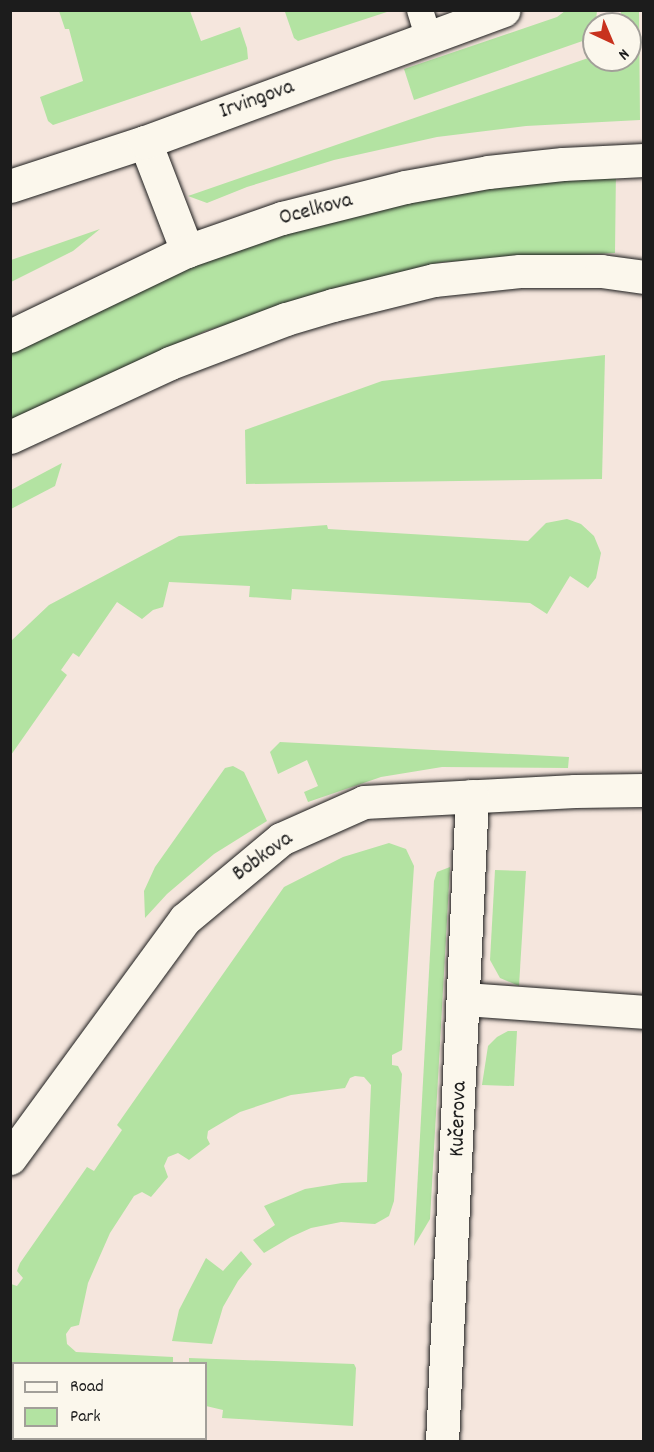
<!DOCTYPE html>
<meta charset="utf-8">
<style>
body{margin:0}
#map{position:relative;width:654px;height:1452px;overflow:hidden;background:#f5e6dd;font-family:Dekko,sans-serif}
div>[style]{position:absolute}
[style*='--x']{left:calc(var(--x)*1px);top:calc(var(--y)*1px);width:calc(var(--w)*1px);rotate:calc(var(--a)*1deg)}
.green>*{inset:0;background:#b3e3a2}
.roads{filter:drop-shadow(0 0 2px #1c1c1c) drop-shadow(0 0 2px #1c1c1c)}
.lane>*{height:26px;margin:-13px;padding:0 13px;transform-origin:13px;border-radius:13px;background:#fbf7ec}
.street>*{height:33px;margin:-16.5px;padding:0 16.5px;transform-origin:16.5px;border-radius:16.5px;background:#fbf7ec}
.secondary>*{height:33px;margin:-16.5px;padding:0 16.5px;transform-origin:16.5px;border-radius:16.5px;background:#fbf7ec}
span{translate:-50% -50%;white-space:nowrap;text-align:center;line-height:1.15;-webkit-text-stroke:6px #fbf7ec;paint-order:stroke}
.street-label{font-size:22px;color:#1c1c1c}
.frame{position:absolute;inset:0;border:12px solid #1c1c1c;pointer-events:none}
.legend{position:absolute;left:12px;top:1362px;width:195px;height:78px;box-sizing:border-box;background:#fbf7ec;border:2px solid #a29f99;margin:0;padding:8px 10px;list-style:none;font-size:18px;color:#1c1c1c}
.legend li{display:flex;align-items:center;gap:12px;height:30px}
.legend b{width:30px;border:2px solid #a29f99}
.north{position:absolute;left:582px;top:12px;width:60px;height:60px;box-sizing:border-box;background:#fbf7ec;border:2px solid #a29f99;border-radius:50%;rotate:136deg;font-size:16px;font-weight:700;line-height:24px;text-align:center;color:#1c1c1c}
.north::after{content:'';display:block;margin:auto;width:21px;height:27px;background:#c8321e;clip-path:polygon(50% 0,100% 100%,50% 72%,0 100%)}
</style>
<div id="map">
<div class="green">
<div style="clip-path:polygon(289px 10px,390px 10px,390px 11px,298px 41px,294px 38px,285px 12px)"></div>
<div style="clip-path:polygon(59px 11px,190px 11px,201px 41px,240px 27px,247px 48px,248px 59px,53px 125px,48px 121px,40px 97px,83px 81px,69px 29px,65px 29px)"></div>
<div style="clip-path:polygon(565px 11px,597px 11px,594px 37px,414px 100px,404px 69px,557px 17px)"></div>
<div style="clip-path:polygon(621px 11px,639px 11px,640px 120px,526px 126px,437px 137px,334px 160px,247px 187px,207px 203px,188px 196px,594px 56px,594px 60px,630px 60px,630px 24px,620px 24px)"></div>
<div style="clip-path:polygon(616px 168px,615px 253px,442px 262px,205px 331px,11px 430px,11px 349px,145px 281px,346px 213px)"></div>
<div style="clip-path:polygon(100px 229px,73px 251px,11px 282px,11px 260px)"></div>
<div style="clip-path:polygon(605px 355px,602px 479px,246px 484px,245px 430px,382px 381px)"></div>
<div style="clip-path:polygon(62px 463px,55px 486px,11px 509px,11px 490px)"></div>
<div style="clip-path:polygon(567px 519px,581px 524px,594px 536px,601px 553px,596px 578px,588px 588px,570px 576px,547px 614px,530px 603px,292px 589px,291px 600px,249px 597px,250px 586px,169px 582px,163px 607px,153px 610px,142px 619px,117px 602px,79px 657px,73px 653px,61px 670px,67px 675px,11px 755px,11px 641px,49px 605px,179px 536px,327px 525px,328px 529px,528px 541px,546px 523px)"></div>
<div style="clip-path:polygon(280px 742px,569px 757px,568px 768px,442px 767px,381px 777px,308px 802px,304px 792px,318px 786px,307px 760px,278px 774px,270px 752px)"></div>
<div style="clip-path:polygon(233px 766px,244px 772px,267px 821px,214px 854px,167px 894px,145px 918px,144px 891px,155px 867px,225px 768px)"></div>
<div style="clip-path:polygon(389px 843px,406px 849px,414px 866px,402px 1050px,392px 1055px,392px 1065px,398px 1066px,402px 1074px,394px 1201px,389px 1216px,375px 1224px,341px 1222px,311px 1228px,291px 1237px,264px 1253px,253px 1240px,275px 1225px,264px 1206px,305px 1189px,342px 1183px,367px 1182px,371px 1085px,364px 1077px,355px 1076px,350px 1078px,345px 1088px,291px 1095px,240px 1112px,208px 1131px,207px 1138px,210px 1144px,189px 1160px,178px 1153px,168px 1157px,164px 1166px,168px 1177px,151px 1197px,142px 1192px,134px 1196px,110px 1233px,88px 1283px,79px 1325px,71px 1327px,66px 1334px,67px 1344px,76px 1352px,173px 1357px,173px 1363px,14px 1364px,13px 1406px,11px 1406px,11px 1284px,17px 1286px,23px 1278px,17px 1271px,20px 1263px,87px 1167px,94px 1171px,122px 1130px,117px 1125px,284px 887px,343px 857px)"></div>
<div style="clip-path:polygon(450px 867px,430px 1219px,414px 1246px,434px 881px,437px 872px)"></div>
<div style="clip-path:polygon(495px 870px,526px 871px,519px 986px,500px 978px,490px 960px)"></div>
<div style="clip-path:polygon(508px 1031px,517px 1031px,514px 1086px,482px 1085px,488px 1046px,497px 1037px)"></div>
<div style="clip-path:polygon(241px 1251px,252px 1264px,238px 1281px,223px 1307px,212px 1344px,172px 1341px,179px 1310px,206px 1258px,223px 1271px)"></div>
<div style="clip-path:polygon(189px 1358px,354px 1364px,356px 1368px,353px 1426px,222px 1418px,223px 1410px,206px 1406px,206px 1364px,189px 1363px)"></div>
</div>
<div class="roads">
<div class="lane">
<div style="--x:420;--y:10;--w:28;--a:73"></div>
</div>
<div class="street">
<div style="--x:145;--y:142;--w:117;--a:68.9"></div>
<div style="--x:10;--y:186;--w:142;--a:-18.1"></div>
<div style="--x:145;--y:142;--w:382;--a:-20.2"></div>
<div style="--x:464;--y:999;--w:180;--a:4.1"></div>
<div style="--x:10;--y:1158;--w:296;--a:-53.8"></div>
<div style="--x:185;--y:919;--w:125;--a:-39.8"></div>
<div style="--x:281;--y:839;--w:91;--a:-24"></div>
<div style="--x:364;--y:802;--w:211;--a:-3"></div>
<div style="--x:575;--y:791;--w:69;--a:-0.8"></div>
<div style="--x:442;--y:1442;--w:647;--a:-87.34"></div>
</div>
<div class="secondary">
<div style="--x:10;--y:336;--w:196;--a:-25.7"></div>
<div style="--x:187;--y:251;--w:101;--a:-19.2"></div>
<div style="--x:282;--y:218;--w:127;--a:-14.1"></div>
<div style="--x:405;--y:187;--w:84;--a:-10.2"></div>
<div style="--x:488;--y:172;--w:75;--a:-6.1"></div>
<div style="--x:563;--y:164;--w:81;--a:-2.8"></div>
<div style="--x:10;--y:437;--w:176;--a:-24.8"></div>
<div style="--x:170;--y:363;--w:124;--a:-20.8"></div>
<div style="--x:286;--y:319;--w:49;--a:-16.6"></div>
<div style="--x:333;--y:305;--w:104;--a:-13.9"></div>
<div style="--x:434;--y:280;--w:86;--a:-6"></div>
<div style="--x:520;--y:271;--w:81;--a:0"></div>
<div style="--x:601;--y:271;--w:43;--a:7.9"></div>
</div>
</div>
<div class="street-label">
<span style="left:257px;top:100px;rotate:-20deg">Irvingova</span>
<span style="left:316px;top:210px;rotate:-15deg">Ocelkova</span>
<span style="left:263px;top:857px;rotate:-36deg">Bobkova</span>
<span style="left:459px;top:1119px;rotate:-88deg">Kučerova</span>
</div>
<div class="frame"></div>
<ul class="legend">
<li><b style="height:8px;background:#fbf7ec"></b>Road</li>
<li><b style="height:16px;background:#b3e3a2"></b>Park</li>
</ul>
<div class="north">N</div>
</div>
